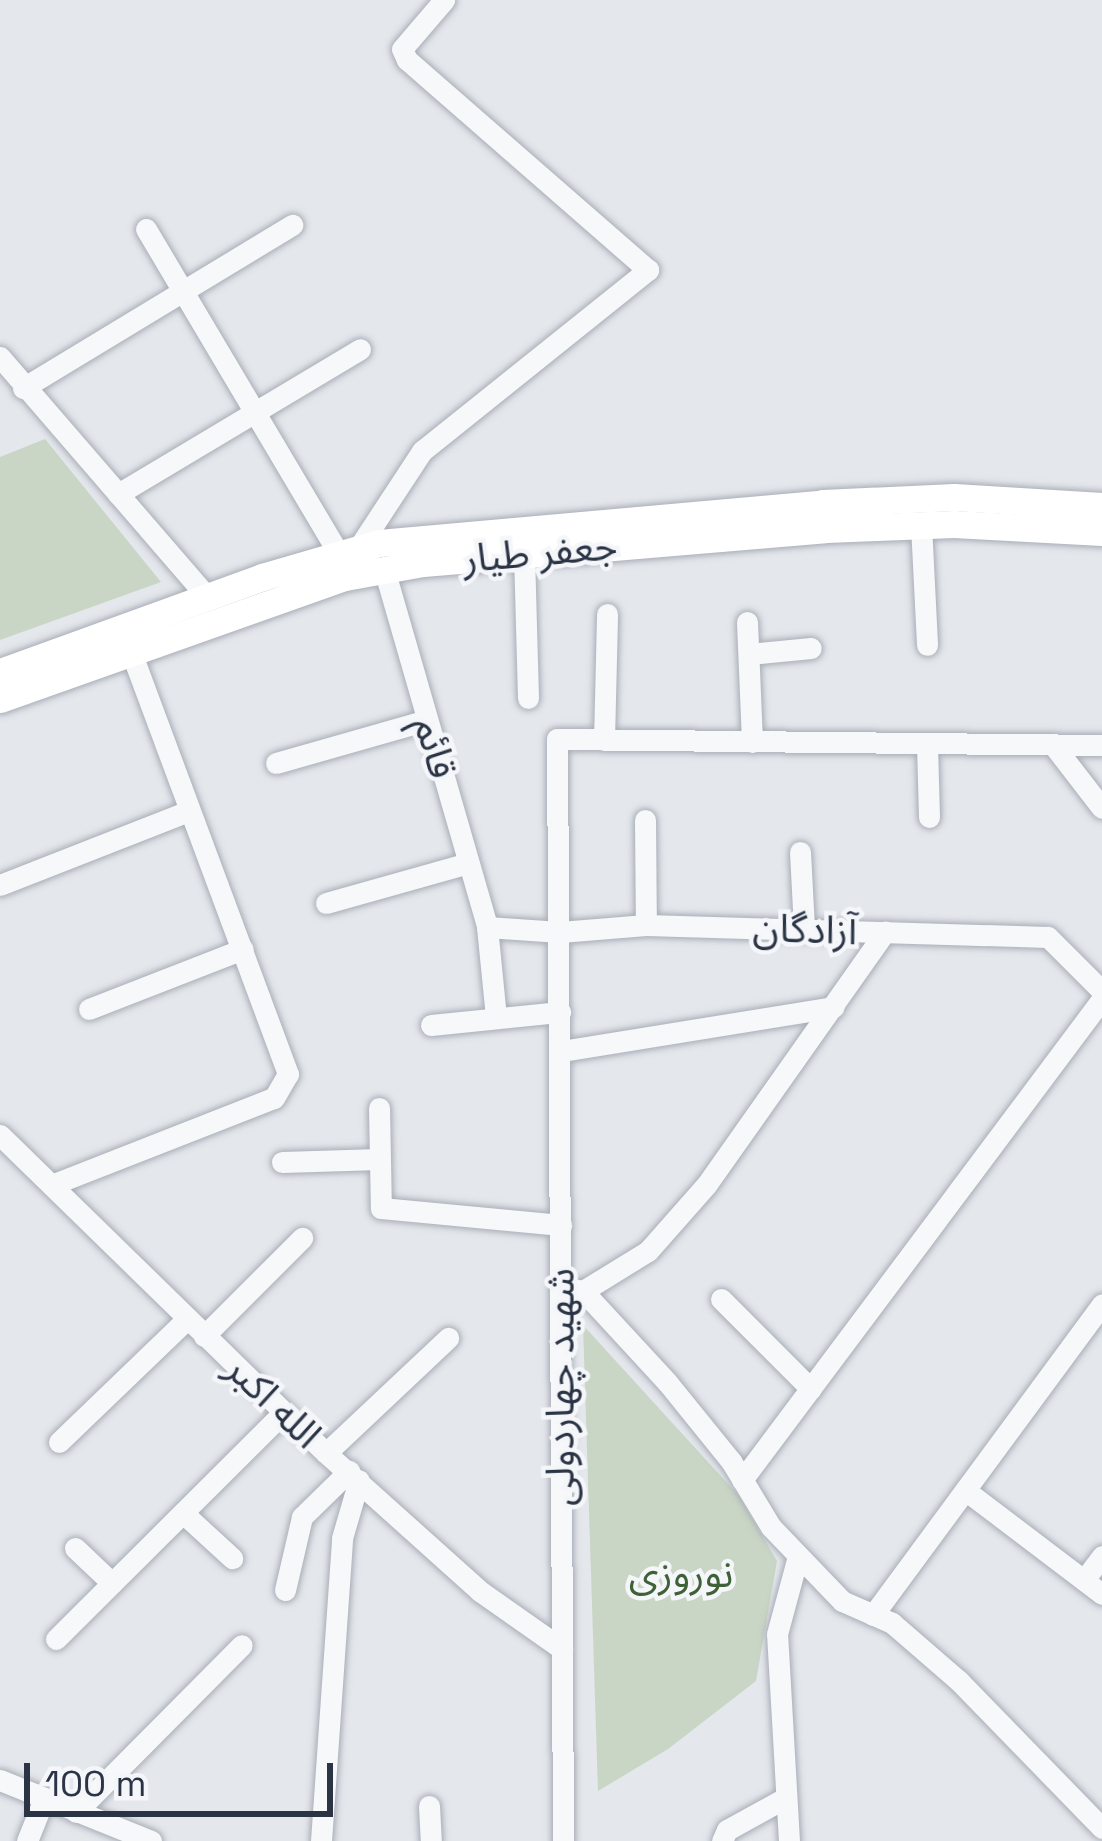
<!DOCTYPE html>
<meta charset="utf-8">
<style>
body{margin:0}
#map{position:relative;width:1102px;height:1841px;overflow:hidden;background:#e4e7ec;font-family:"Space Grotesk","Noto Sans Arabic",sans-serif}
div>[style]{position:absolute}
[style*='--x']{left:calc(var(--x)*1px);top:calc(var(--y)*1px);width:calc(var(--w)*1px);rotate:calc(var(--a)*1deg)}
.green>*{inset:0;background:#c9d6c5}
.roads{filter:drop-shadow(0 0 3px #a9aeb7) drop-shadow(0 0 3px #a9aeb7)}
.minor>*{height:21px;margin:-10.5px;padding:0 10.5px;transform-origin:10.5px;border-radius:10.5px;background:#f7f8fa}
.major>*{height:27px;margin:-13.5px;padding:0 13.5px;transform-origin:13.5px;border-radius:13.5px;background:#fff}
span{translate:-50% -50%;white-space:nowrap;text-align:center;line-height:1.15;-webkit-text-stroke:9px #f4f6f9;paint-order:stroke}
.street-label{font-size:39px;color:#2b3445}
.park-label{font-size:39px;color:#3f6138}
.scale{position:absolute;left:24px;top:1763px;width:309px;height:54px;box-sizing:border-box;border:6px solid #2b3445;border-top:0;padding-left:15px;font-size:36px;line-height:42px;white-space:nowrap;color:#2b3445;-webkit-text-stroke:9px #f4f6f9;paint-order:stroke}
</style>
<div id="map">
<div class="green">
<div style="clip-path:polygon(45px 439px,161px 582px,0 640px,0 457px)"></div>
<div style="clip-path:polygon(583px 1325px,739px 1496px,777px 1561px,756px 1681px,668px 1749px,598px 1791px)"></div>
</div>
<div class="roads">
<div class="minor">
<div style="--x:146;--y:229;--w:376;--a:59.3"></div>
<div style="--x:0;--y:357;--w:317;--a:49.2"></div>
<div style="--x:23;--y:388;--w:315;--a:-31.2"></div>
<div style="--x:118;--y:494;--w:282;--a:-30.9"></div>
<div style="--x:921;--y:525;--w:120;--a:87.1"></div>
<div style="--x:359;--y:547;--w:115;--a:-56.7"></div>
<div style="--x:422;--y:451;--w:290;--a:-38.7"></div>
<div style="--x:648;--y:270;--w:320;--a:-138.9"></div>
<div style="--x:407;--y:60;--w:12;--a:-114"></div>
<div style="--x:402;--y:49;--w:65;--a:-49.4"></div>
<div style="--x:524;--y:554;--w:144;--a:88.4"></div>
<div style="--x:384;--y:569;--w:373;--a:73.9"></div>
<div style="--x:487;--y:927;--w:90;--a:84.3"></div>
<div style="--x:747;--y:622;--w:120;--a:87.6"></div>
<div style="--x:749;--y:654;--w:62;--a:-5.5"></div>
<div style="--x:604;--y:740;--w:126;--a:-88.6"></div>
<div style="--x:927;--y:745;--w:72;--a:88.4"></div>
<div style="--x:1054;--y:746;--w:78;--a:52.3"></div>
<div style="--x:276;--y:763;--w:157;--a:-15.9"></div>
<div style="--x:645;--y:820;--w:105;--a:89.5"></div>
<div style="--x:800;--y:852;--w:77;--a:87"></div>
<div style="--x:0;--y:885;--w:203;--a:-21.4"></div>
<div style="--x:326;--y:903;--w:148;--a:-15.7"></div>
<div style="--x:487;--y:927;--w:73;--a:3.9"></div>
<div style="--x:560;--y:932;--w:86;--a:-4.7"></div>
<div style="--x:646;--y:925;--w:402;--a:1.7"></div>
<div style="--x:1048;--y:937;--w:76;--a:45"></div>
<div style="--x:89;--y:1009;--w:165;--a:-21.3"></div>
<div style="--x:431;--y:1025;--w:130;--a:-5.8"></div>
<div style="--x:562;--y:1051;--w:275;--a:-9.2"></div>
<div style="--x:379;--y:1108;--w:100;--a:88.9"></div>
<div style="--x:381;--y:1208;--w:181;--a:5.4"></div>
<div style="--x:0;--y:1135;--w:455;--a:44.3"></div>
<div style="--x:326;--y:1453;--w:208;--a:41.9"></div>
<div style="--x:481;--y:1592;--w:99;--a:35.1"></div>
<div style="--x:282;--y:1162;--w:97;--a:-1.8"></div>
<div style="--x:54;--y:1184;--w:236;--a:-21.4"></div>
<div style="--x:274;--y:1098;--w:28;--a:-60"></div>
<div style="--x:288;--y:1074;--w:451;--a:-110.4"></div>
<div style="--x:561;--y:1287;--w:22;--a:10"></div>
<div style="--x:583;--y:1291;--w:124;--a:47.3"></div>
<div style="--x:667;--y:1382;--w:102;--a:51"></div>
<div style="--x:731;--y:1461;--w:77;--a:58.8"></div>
<div style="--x:771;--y:1527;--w:103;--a:46.2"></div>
<div style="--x:842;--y:1601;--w:55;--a:23.7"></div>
<div style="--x:892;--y:1623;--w:89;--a:40.9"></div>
<div style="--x:959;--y:1681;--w:205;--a:45.8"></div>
<div style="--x:583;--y:1291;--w:76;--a:-31.6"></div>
<div style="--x:648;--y:1251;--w:89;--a:-48.6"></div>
<div style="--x:707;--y:1184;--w:309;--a:-54.8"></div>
<div style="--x:721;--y:1299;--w:127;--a:45"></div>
<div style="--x:204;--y:1336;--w:139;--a:-45"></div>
<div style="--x:59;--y:1442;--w:178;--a:-43.9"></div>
<div style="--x:326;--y:1453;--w:168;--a:-43.3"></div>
<div style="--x:742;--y:1480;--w:601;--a:-53.19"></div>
<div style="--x:965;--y:1490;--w:172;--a:37.2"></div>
<div style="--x:183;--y:1513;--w:67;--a:42.6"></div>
<div style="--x:75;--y:1548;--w:51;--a:43.4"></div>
<div style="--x:1084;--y:1580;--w:30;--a:-53"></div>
<div style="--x:285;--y:1590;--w:75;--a:-76.9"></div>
<div style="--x:302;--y:1517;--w:66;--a:-44.4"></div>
<div style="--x:873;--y:1615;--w:386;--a:-53.6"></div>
<div style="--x:56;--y:1639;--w:320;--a:-44.9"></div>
<div style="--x:0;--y:1780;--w:163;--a:22"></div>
<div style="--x:429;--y:1806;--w:35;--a:87"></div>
<div style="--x:76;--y:1812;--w:235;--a:-45.2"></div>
<div style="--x:27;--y:1841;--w:35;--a:-68"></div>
<div style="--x:321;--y:1841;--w:304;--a:-86"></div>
<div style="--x:342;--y:1538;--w:60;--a:-73.7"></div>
<div style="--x:563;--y:1841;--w:1102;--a:-90.31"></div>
<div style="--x:557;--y:739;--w:545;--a:0.63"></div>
<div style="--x:722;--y:1841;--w:12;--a:-66"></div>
<div style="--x:727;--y:1830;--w:66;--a:-28.9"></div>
<div style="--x:789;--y:1841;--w:207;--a:-93.3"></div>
<div style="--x:777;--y:1634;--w:81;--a:-74.9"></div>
</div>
<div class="major">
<div style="--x:0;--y:672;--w:279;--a:-19.9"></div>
<div style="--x:262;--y:577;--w:122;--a:-16.2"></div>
<div style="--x:379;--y:543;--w:446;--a:-5.1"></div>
<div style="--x:823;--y:503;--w:131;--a:-2.6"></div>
<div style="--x:954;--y:497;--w:148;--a:3.5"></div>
<div style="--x:0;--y:699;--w:366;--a:-19.5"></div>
<div style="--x:345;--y:577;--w:79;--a:-10.2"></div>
<div style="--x:423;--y:563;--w:403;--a:-4.8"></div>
<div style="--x:825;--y:529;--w:129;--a:-2.2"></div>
<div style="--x:954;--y:524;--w:148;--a:3.1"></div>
</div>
</div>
<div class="street-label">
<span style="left:540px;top:553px;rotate:-5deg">جعفر طیار</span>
<span style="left:435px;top:748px;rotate:74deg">قائم</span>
<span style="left:805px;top:930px;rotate:2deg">آزادگان</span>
<span style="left:561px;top:1387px;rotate:-90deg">شهید چهاردولی</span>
<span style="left:273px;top:1402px;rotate:44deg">الله اکبر</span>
</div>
<div class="park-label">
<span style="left:681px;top:1574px">نوروزی</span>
</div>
<div class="scale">100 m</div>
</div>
